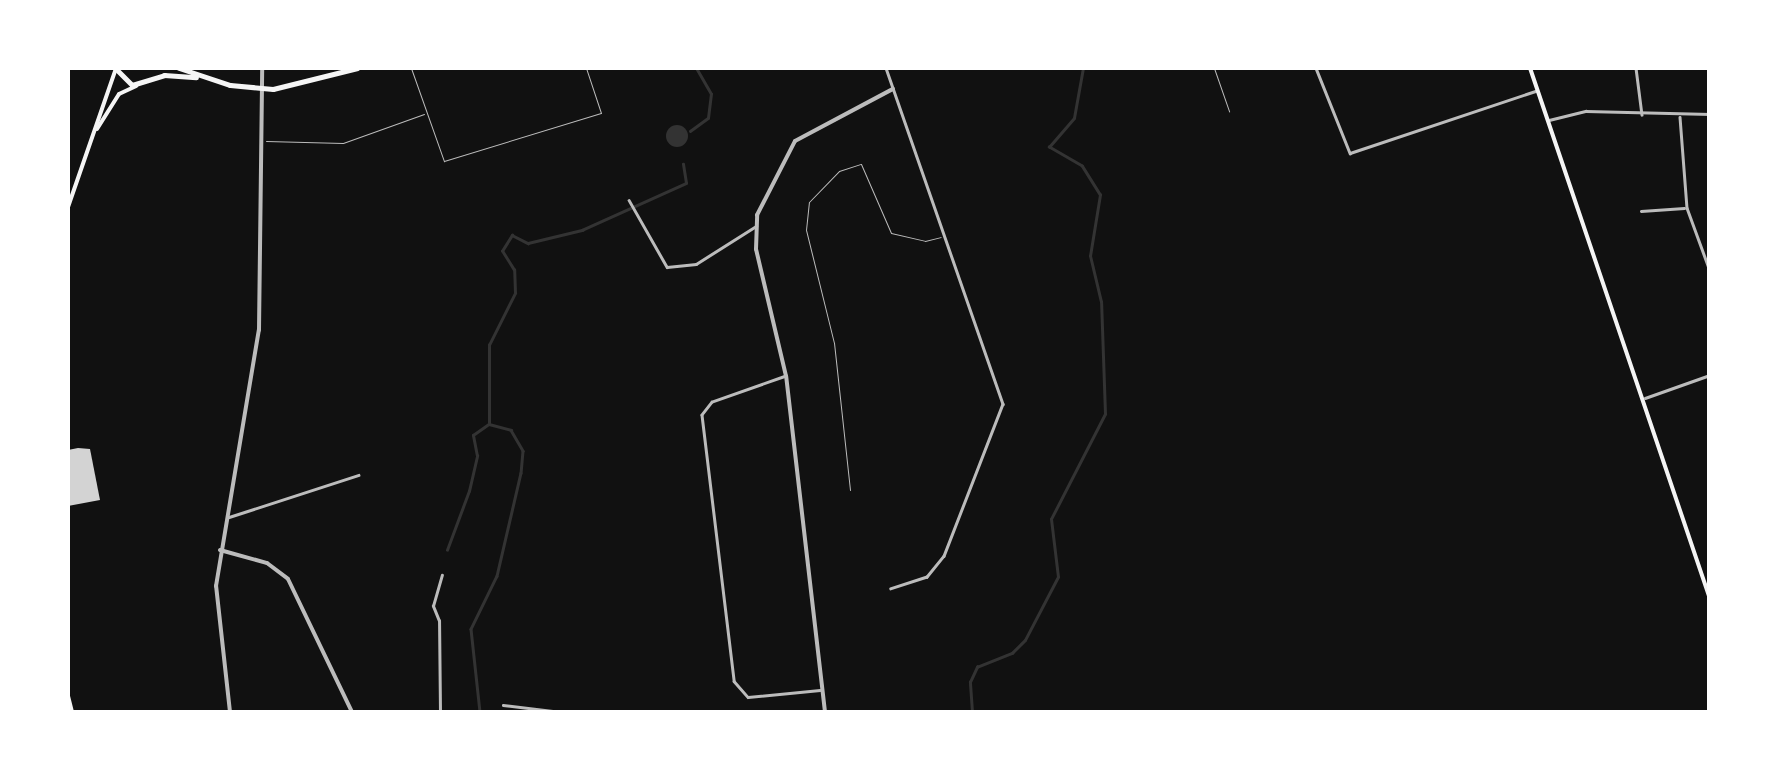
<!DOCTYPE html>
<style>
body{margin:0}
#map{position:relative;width:1777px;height:780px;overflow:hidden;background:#111;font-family:"PT Sans",sans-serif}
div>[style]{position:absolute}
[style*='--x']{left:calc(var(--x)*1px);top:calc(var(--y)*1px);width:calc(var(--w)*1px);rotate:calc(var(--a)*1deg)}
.water>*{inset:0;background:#333}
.round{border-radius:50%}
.stream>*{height:2.5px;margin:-1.25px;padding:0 1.25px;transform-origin:1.25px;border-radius:1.25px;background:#333}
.building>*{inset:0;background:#d3d3d3}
.service>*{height:1px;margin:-0.5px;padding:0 0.5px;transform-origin:0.5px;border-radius:0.5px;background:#bcbcbc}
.minor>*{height:2.5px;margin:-1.25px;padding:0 1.25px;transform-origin:1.25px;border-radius:1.25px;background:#bcbcbc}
.tertiary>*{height:4px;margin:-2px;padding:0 2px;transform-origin:2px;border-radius:2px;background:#bcbcbc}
.secondary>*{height:4px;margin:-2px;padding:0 2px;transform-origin:2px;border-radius:2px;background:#f5f5f5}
.primary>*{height:5px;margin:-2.5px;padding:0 2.5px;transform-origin:2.5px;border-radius:2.5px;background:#f5f5f5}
span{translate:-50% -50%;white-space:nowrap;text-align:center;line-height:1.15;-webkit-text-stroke:10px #fff;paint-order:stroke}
.frame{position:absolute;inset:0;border:70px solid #fff;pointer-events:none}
</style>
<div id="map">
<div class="water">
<div class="round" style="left:666px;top:125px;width:22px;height:22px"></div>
</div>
<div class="stream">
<div style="--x:690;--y:131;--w:22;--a:-36"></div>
<div style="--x:708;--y:118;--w:24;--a:-83"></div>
<div style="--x:711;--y:94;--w:30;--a:-120"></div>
<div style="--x:489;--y:424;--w:79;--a:-90"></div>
<div style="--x:489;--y:345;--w:58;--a:-63.4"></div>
<div style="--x:515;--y:293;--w:23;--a:-92"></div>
<div style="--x:514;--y:270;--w:22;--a:-122"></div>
<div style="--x:502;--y:251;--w:19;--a:-58"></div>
<div style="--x:512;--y:235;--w:18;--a:27"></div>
<div style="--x:528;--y:243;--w:56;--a:-13.5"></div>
<div style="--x:582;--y:230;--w:114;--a:-24.3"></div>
<div style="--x:686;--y:183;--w:19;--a:-99"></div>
<div style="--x:447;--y:550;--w:63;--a:-69.6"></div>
<div style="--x:469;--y:491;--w:36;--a:-77"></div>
<div style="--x:477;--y:456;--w:21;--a:-101"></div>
<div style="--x:473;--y:435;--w:19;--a:-35"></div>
<div style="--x:489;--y:424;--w:23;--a:15"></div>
<div style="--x:511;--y:430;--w:24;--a:60"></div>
<div style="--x:523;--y:451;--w:22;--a:95"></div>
<div style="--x:521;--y:473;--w:106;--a:103.1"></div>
<div style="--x:497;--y:576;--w:59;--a:116.1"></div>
<div style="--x:471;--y:629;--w:83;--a:83.8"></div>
<div style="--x:972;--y:712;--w:30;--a:-94"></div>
<div style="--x:970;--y:682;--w:17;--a:-65"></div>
<div style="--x:977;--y:667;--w:38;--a:-22"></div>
<div style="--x:1012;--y:653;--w:18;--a:-45"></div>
<div style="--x:1025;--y:640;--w:71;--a:-62.4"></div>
<div style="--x:1058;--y:577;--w:58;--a:-96.9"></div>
<div style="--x:1051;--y:519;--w:118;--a:-62.8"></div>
<div style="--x:1105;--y:414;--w:112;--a:-92"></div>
<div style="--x:1101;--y:302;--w:47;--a:-103.4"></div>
<div style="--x:1090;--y:256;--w:62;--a:-80.7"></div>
<div style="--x:1100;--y:195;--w:34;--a:-122"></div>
<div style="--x:1082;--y:166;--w:38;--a:-150"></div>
<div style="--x:1049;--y:147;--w:38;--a:-49"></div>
<div style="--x:1074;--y:118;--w:51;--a:-79.8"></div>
</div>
<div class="building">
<div style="clip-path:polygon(78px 448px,90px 449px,100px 500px,68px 506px,68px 450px)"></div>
</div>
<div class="service">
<div style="--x:411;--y:68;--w:99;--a:70.5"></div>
<div style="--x:444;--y:161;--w:164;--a:-17"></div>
<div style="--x:601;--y:113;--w:47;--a:-108.4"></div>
<div style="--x:1214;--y:68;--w:46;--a:70.8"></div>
<div style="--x:266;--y:141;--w:77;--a:1.5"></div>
<div style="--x:343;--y:143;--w:86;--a:-19.7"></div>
<div style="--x:850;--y:490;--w:148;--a:-96.2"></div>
<div style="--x:834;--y:343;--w:116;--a:-103.9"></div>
<div style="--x:806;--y:230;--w:28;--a:-84"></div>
<div style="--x:809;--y:202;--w:43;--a:-45.9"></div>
<div style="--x:839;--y:171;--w:23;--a:-18"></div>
<div style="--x:861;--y:164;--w:75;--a:66.5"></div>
<div style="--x:891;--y:233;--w:35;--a:13"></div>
<div style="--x:925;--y:241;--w:16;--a:-14"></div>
</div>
<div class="minor">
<div style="--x:886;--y:68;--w:356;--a:70.8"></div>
<div style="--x:1003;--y:404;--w:163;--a:111.2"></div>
<div style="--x:944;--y:556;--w:27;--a:129"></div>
<div style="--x:927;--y:577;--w:38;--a:162"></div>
<div style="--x:1316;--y:68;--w:92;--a:68.2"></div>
<div style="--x:1350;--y:153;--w:195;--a:-18.5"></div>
<div style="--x:1636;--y:68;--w:47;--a:82.7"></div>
<div style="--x:1680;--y:117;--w:91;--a:85.6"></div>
<div style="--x:1687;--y:208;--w:67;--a:69.9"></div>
<div style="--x:1549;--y:120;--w:38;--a:-14"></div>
<div style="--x:1586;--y:111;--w:124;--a:1.4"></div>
<div style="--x:629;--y:200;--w:77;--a:60.4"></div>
<div style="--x:667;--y:267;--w:29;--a:-6"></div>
<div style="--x:696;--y:264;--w:71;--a:-32.3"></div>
<div style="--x:1641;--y:211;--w:43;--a:-4"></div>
<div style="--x:786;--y:376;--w:78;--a:160.6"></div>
<div style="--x:712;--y:402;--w:16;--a:128"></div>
<div style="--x:702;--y:415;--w:268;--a:83.1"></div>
<div style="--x:734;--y:681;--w:21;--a:49"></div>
<div style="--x:748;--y:697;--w:72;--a:-5.6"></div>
<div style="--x:1645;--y:398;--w:69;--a:-19.5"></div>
<div style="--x:229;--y:517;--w:136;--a:-18"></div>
<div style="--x:503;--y:705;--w:58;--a:6.9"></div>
<div style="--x:440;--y:712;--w:91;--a:-90.6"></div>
<div style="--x:439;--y:621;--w:16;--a:-112"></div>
<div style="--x:433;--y:606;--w:32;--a:-74"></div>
</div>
<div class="tertiary">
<div style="--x:220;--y:550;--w:49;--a:15.5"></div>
<div style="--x:267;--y:563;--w:26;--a:37"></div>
<div style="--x:288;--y:579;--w:148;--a:64.3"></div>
<div style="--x:230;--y:712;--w:127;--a:-96.3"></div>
<div style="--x:216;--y:586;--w:260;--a:-80.5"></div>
<div style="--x:259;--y:330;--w:262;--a:-89.3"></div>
<div style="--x:825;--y:712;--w:338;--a:-96.6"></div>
<div style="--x:786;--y:376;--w:130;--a:-103.3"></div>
<div style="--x:756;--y:249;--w:34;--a:-88"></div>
<div style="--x:757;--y:215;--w:83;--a:-62.8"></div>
<div style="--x:795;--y:141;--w:111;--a:-28"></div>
</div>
<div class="secondary">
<div style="--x:1530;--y:68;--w:561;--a:71.27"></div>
<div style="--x:97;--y:129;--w:41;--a:-57.8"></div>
<div style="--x:119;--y:94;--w:19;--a:-25"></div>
<div style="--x:68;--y:207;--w:144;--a:-70.9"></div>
<div style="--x:68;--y:696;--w:16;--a:76"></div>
</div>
<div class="primary">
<div style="--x:115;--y:68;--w:24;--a:45"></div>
<div style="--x:132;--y:85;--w:34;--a:-17"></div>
<div style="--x:164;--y:75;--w:32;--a:4"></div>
<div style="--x:179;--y:68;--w:54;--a:18.4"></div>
<div style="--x:230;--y:85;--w:43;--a:5.3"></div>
<div style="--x:273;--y:89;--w:87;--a:-14"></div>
</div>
<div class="frame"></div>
</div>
